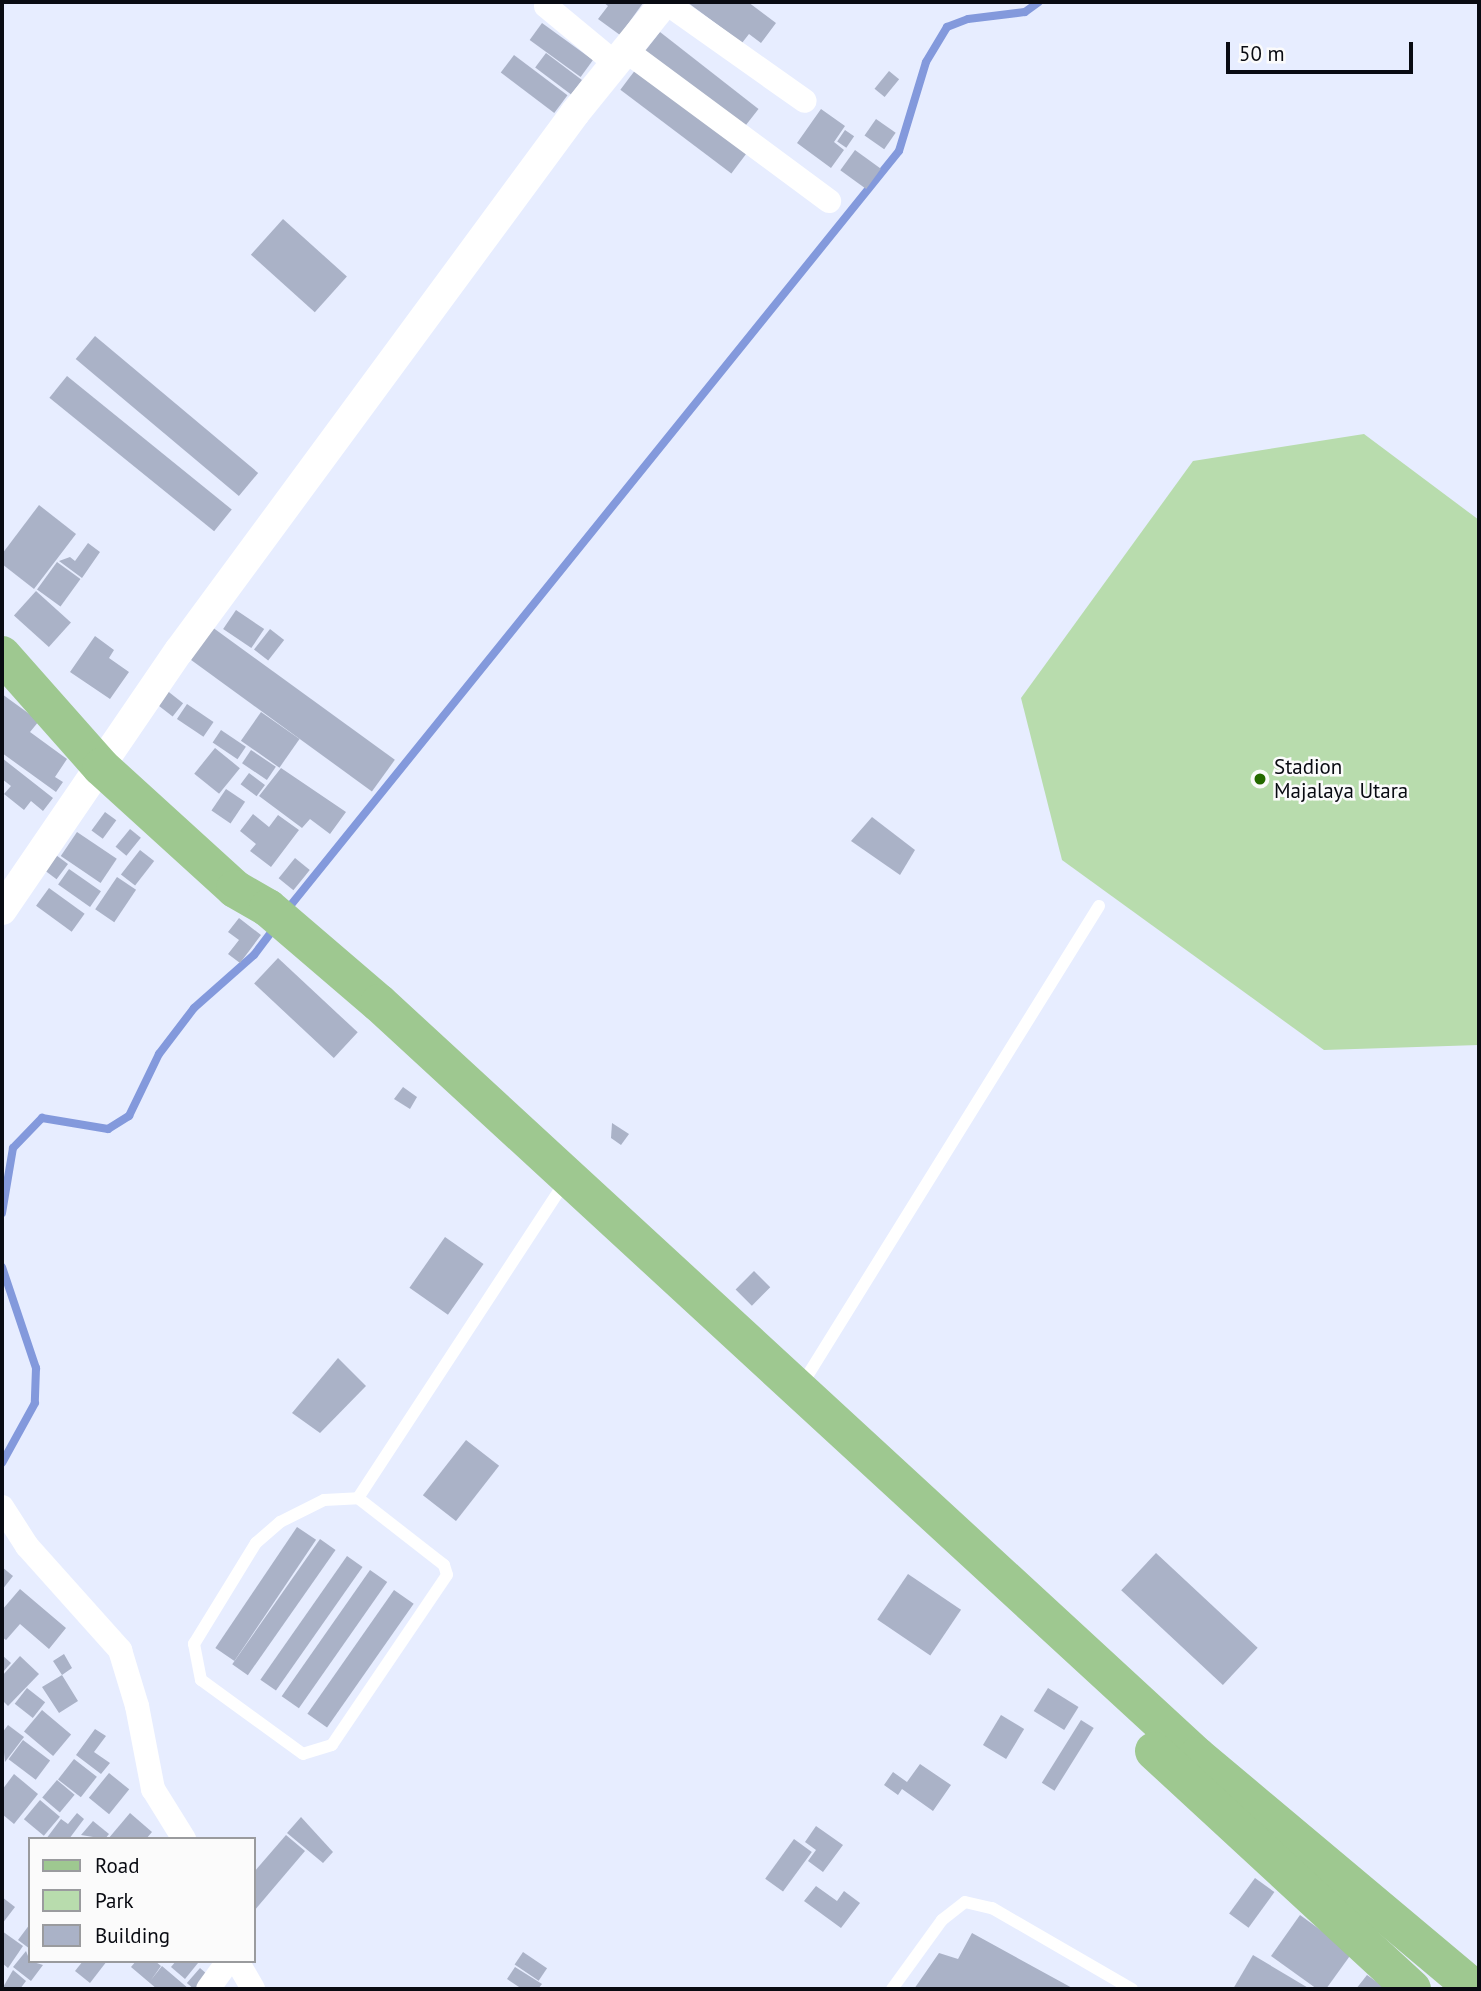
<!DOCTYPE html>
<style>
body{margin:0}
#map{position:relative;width:1481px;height:1991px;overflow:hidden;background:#e7edff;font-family:"PT Sans",sans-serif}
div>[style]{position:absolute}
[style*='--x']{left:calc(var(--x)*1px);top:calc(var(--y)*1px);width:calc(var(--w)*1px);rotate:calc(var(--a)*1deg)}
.green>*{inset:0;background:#b8dcad}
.stream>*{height:8px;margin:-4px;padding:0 4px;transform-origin:4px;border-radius:4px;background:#8399dc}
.building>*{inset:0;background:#aab2c7;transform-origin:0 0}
.service>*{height:12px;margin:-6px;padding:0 6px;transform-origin:6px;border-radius:6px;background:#fff}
.minor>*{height:24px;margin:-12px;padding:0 12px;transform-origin:12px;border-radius:12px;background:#fff}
.tertiary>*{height:30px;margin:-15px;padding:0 15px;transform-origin:15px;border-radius:15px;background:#fff}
.primary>*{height:38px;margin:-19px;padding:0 19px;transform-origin:19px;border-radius:19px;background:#9ec890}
.dots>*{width:19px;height:19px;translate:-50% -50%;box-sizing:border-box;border:4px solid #fbfbfb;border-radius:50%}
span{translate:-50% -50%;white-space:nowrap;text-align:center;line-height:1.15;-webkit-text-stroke:5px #fbfbfb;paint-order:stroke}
.poi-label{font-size:21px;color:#090b12}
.left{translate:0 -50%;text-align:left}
.frame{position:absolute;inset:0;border:4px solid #090b12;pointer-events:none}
.legend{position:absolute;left:28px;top:1837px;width:228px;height:126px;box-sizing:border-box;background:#fbfbfb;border:2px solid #9a9b9e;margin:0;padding:9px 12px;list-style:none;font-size:21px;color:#090b12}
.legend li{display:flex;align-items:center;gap:14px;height:35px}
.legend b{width:35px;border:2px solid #9a9b9e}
.scale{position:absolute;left:1226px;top:42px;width:187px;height:32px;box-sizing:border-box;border:4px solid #090b12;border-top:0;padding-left:9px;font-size:21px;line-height:24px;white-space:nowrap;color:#090b12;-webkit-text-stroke:5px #fbfbfb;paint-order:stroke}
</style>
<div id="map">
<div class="green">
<div style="clip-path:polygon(1364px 434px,1479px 520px,1479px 1045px,1324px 1050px,1062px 860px,1021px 698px,1193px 461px)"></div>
</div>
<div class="stream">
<div style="--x:286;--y:911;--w:976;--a:-51.11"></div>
<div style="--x:899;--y:151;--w:93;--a:-73.1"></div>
<div style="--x:926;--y:62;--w:41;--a:-59"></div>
<div style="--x:947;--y:27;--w:22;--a:-21"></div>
<div style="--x:968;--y:19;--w:57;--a:-7"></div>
<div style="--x:1025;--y:12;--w:17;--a:-36"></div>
<div style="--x:2;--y:1213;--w:66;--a:-80.4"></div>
<div style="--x:13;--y:1148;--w:42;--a:-46"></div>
<div style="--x:42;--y:1118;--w:67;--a:9.5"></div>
<div style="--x:108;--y:1129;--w:25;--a:-32"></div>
<div style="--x:129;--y:1116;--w:69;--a:-64.2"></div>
<div style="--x:159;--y:1054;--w:58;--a:-52.7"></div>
<div style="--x:194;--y:1008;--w:80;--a:-41.5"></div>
<div style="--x:254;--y:955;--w:35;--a:-53"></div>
<div style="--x:2;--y:1267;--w:107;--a:71.4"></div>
<div style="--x:36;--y:1368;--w:35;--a:92"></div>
<div style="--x:35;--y:1403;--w:68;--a:118.8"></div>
</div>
<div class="building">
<div style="clip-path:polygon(603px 2px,650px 2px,647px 6px,643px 3px,620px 35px,598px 19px,608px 6px)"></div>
<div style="clip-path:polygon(687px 2px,748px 2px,776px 23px,761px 43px,749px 34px,742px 43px)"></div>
<div style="left:542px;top:23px;width:63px;height:21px;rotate:36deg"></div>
<div style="left:660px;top:32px;width:125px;height:28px;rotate:38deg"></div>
<div style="left:546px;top:53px;width:45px;height:18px;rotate:37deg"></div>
<div style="left:514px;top:55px;width:67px;height:22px;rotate:37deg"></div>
<div style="left:636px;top:69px;width:139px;height:26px;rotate:37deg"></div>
<div style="left:889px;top:71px;width:13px;height:23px;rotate:39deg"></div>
<div style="clip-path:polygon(821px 109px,845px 126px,834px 142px,844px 150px,831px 168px,797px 143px)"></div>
<div style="left:876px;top:119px;width:24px;height:20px;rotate:35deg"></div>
<div style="left:845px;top:130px;width:11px;height:14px;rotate:34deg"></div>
<div style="left:855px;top:150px;width:32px;height:25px;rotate:36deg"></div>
<div style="left:283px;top:219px;width:86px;height:48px;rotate:42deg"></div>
<div style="left:95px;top:336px;width:213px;height:30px;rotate:40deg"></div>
<div style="left:67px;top:376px;width:212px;height:28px;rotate:39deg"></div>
<div style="clip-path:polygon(39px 505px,76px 534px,34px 589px,2px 564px,2px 554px)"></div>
<div style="clip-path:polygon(88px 543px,100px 552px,82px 578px,59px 561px,70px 557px,75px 561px)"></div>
<div style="left:57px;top:562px;width:29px;height:34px;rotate:36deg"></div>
<div style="left:36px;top:591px;width:47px;height:33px;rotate:42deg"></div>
<div style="left:236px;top:610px;width:34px;height:23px;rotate:34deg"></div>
<div style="left:212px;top:627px;width:226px;height:39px;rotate:36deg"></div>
<div style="left:270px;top:629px;width:18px;height:26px;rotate:38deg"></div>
<div style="clip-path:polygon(95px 636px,114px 650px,109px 658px,129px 672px,110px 699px,70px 672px)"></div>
<div style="left:165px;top:689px;width:23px;height:17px;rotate:38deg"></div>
<div style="clip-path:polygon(2px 694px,39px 721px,30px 732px,67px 759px,55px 777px,63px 782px,56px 792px,2px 753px)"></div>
<div style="left:187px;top:704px;width:32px;height:18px;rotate:34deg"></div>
<div style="left:261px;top:712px;width:47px;height:35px;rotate:35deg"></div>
<div style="left:221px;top:730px;width:30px;height:15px;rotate:34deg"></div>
<div style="left:215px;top:748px;width:32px;height:33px;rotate:39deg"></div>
<div style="left:251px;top:750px;width:30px;height:16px;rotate:34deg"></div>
<div style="clip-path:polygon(2px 758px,53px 798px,43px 811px,31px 801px,24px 810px,4px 794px,11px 786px,2px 779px)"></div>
<div style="clip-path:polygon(281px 768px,346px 812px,330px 834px,310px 819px,302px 828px,259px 796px)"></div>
<div style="left:249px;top:773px;width:20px;height:14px;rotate:37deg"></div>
<div style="left:226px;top:789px;width:23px;height:26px;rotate:34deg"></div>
<div style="left:105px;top:812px;width:14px;height:23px;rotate:36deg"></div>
<div style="clip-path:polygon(253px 814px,269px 827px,278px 815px,299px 830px,271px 867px,250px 851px,256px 844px,240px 831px)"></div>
<div style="clip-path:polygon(872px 817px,915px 850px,900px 875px,851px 841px)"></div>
<div style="left:130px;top:829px;width:14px;height:23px;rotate:39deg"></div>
<div style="left:77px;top:832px;width:48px;height:29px;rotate:34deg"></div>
<div style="left:140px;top:850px;width:18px;height:31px;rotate:38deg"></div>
<div style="left:52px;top:852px;width:20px;height:19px;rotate:37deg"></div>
<div style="left:295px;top:858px;width:19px;height:26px;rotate:39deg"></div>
<div style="left:69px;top:869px;width:39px;height:19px;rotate:35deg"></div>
<div style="left:117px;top:877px;width:23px;height:39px;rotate:34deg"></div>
<div style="left:49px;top:888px;width:44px;height:22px;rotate:36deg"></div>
<div style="clip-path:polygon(239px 918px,261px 935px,240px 963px,228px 954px,239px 940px,228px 932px)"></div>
<div style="left:278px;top:958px;width:109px;height:35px;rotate:43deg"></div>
<div style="clip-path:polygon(403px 1087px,417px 1097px,410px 1109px,394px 1099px)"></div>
<div style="clip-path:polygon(612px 1123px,629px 1134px,621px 1145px,611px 1138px)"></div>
<div style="left:445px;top:1237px;width:47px;height:62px;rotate:35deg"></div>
<div style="left:754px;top:1271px;width:23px;height:26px;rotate:45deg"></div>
<div style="clip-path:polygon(338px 1358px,366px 1386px,320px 1433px,292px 1413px)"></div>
<div style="left:466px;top:1440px;width:42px;height:70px;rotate:38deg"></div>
<div style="left:297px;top:1527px;width:23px;height:146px;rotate:34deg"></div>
<div style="left:320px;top:1539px;width:19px;height:153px;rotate:35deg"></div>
<div style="left:1156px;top:1553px;width:139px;height:51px;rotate:43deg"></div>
<div style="left:347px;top:1556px;width:19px;height:151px;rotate:35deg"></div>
<div style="clip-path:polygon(2px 1567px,13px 1576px,2px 1590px)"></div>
<div style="left:370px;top:1570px;width:21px;height:154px;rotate:35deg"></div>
<div style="left:908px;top:1574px;width:64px;height:55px;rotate:34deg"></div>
<div style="clip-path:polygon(20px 1589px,66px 1628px,49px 1649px,20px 1624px,6px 1640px,2px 1637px,2px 1610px)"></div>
<div style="left:394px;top:1590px;width:24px;height:151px;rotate:35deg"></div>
<div style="clip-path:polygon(64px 1654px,72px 1668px,62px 1675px,78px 1701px,59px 1713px,42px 1687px,62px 1675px,53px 1661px)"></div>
<div style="clip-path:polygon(2px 1655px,11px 1663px,2px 1673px)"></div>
<div style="clip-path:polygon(20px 1656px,39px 1674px,8px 1706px,2px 1700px,2px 1676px)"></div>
<div style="left:27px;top:1688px;width:23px;height:20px;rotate:38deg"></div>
<div style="left:1048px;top:1688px;width:36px;height:27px;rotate:32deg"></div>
<div style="left:42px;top:1710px;width:38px;height:28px;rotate:40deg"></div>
<div style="left:1001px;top:1715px;width:27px;height:35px;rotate:31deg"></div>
<div style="left:1081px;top:1720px;width:15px;height:74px;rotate:32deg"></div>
<div style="clip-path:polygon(8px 1725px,24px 1737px,5px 1762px,2px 1733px)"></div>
<div style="clip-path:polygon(95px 1729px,106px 1736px,94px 1752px,110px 1763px,101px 1774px,76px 1755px)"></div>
<div style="left:23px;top:1740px;width:34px;height:24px;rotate:37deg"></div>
<div style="left:74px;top:1759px;width:29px;height:26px;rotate:38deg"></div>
<div style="clip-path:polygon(920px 1764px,951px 1785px,933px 1811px,902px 1789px,898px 1795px,884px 1785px,893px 1772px,907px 1782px)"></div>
<div style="left:109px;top:1773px;width:26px;height:32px;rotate:39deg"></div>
<div style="clip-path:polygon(14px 1774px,38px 1794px,14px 1824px,2px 1814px,2px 1790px)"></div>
<div style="left:57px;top:1780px;width:23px;height:23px;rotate:40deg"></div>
<div style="left:40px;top:1800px;width:26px;height:25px;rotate:40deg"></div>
<div style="clip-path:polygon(77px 1813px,84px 1819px,69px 1839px,46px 1839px,61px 1819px,68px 1824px)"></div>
<div style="clip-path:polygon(130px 1813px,152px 1832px,146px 1839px,108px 1839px)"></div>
<div style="clip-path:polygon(301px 1817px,333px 1852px,323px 1863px,287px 1833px)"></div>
<div style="clip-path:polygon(93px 1821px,109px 1834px,105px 1839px,81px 1835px)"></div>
<div style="clip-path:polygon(816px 1826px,843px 1845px,823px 1872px,808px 1861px,816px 1850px,805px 1842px)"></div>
<div style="clip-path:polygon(286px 1835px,305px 1851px,254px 1911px,254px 1872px)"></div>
<div style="left:794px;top:1839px;width:22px;height:49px;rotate:36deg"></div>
<div style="left:1255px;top:1878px;width:24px;height:44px;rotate:36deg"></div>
<div style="clip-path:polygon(816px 1886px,837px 1901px,844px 1891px,860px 1903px,841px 1928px,804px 1901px)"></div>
<div style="clip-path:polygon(2px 1897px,15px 1907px,2px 1924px)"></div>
<div style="clip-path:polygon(1300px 1915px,1352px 1953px,1326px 1989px,1317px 1989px,1271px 1956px)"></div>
<div style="clip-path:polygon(30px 1924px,30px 1949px,18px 1940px)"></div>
<div style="clip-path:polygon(2px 1931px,23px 1946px,8px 1968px,2px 1963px)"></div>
<div style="clip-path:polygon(972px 1933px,1074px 1989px,914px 1989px,939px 1953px,958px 1959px)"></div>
<div style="clip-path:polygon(26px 1951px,30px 1961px,43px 1965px,31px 1981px,13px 1967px)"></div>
<div style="left:523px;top:1952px;width:29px;height:15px;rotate:34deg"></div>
<div style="clip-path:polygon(1253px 1955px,1310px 1989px,1233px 1989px)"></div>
<div style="clip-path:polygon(83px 1961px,107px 1961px,90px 1983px,75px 1971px)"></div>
<div style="clip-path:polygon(136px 1961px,155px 1961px,161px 1966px,151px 1980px,162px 1966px,189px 1989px,157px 1989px,131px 1967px)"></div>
<div style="clip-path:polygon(176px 1961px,196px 1961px,198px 1963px,185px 1979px,171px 1967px)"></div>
<div style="clip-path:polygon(515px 1967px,542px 1984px,538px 1989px,522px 1989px,507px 1979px)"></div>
<div style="left:200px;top:1968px;width:11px;height:20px;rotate:41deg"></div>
<div style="clip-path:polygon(13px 1970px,26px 1981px,20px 1989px,2px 1989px)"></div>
<div style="clip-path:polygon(1367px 1975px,1387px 1989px,1356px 1989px)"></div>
</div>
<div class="service">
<div style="--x:801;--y:1386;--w:565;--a:-58.17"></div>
<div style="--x:358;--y:1498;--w:109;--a:37.9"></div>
<div style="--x:444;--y:1565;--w:10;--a:73"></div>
<div style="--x:447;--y:1575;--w:205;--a:124.1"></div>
<div style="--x:332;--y:1745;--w:30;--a:163"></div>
<div style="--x:303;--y:1754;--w:126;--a:-144"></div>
<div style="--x:201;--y:1680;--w:37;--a:-101"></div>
<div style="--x:194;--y:1644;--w:119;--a:-58.5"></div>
<div style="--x:256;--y:1543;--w:32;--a:-41"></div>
<div style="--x:280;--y:1522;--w:49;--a:-26.6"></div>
<div style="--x:324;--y:1500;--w:34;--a:-3"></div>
<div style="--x:358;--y:1498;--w:381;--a:-56.8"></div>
<div style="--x:892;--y:1989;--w:85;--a:-54.1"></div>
<div style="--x:942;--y:1920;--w:29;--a:-38"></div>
<div style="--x:965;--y:1902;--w:28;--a:13"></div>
<div style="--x:992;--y:1908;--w:162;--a:30.1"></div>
</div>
<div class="minor">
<div style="--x:665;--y:2;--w:171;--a:35.3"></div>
<div style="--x:546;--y:6;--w:89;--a:39.6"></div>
<div style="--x:625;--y:50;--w:254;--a:36.5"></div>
<div style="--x:2;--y:1507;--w:46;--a:57.3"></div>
<div style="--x:27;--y:1546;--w:140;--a:48.2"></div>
<div style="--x:120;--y:1650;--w:59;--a:73.1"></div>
<div style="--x:137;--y:1706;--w:85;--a:79.1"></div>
<div style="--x:153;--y:1789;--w:59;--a:58.2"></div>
<div style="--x:237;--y:1961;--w:32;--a:60"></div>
<div style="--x:208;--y:1989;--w:34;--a:-54"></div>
</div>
<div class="tertiary">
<div style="--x:2;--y:910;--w:314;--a:-55.7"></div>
<div style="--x:179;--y:651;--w:668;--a:-53.64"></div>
<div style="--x:575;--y:113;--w:143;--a:-51"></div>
</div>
<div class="primary">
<div style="--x:2;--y:655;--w:149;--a:48.5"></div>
<div style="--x:101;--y:767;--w:181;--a:42.3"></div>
<div style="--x:235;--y:889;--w:38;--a:30"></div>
<div style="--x:268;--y:908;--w:146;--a:40.6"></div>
<div style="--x:379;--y:1003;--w:1112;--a:42.63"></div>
<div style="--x:1197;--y:1756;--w:363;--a:40"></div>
<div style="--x:1154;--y:1751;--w:351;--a:42.7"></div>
</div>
<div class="dots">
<div style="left:1260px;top:779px;background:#256900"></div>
</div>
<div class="poi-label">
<span class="left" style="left:1274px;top:779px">Stadion<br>Majalaya Utara</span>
</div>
<div class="frame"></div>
<ul class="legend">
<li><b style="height:9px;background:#9ec890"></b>Road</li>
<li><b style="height:19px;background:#b8dcad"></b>Park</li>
<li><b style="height:19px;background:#aab2c7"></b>Building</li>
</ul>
<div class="scale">50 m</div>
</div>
